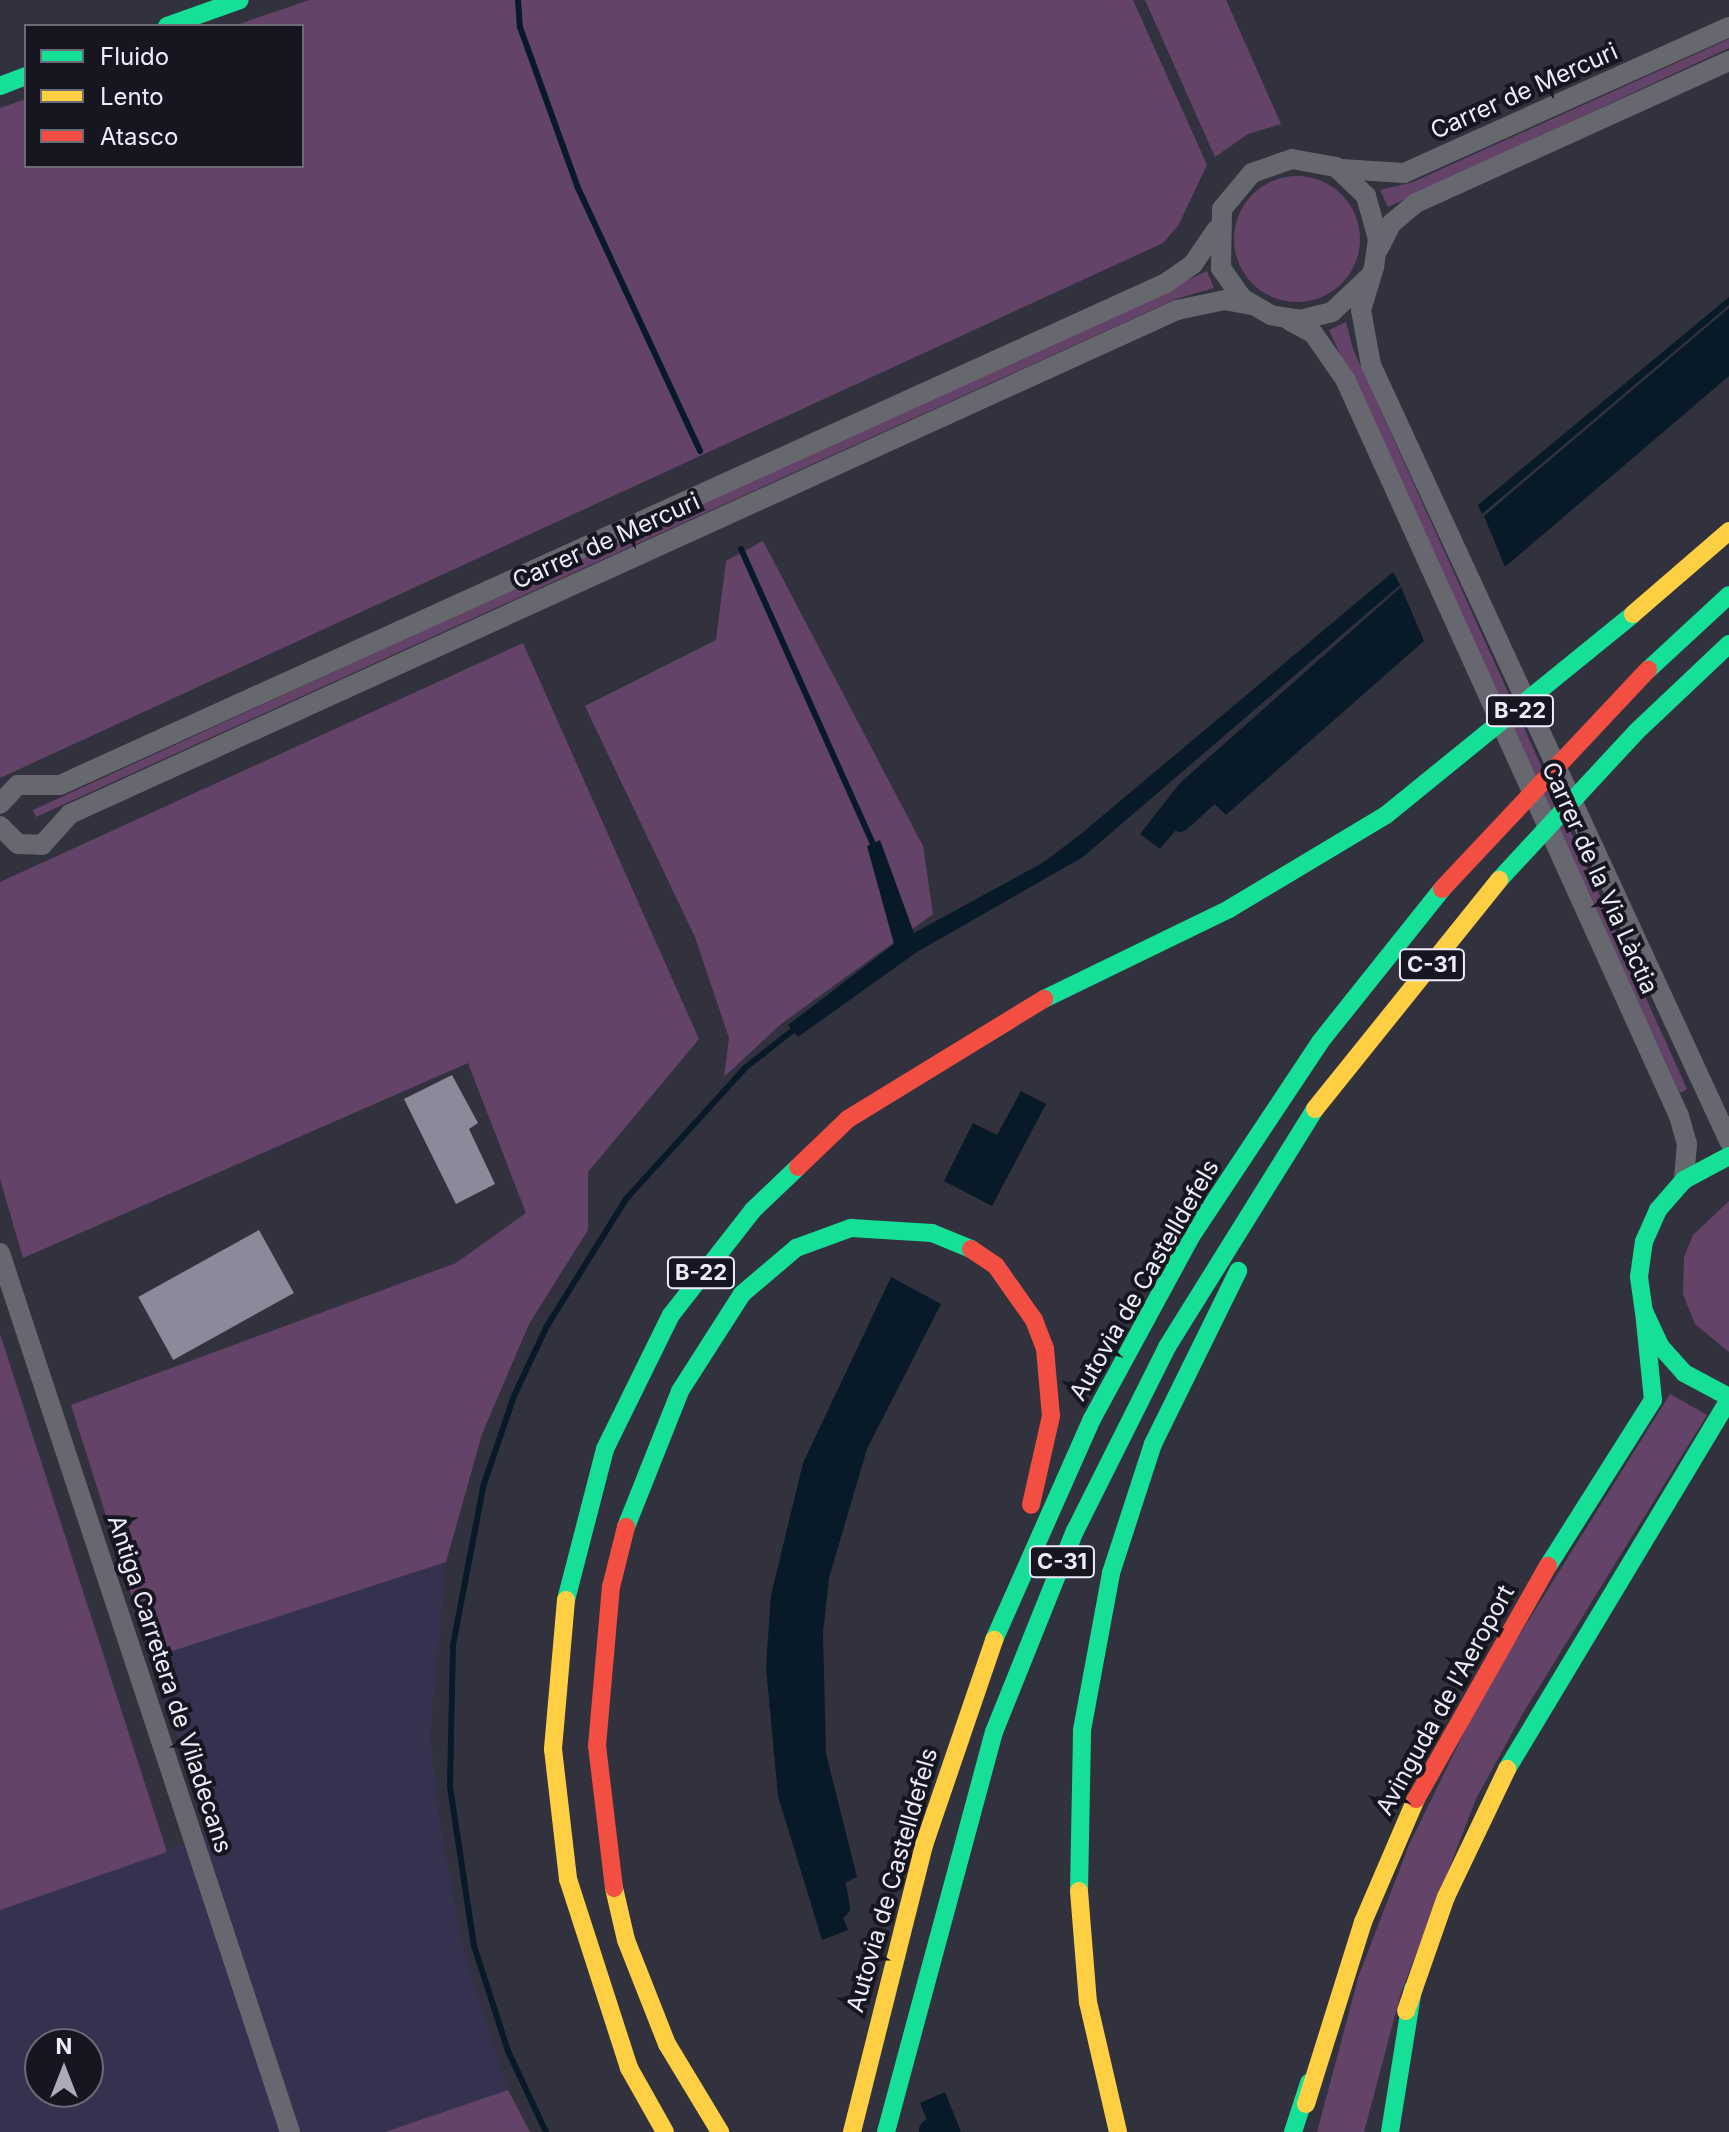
<!DOCTYPE html>
<meta charset="utf-8">
<style>
body{margin:0}
#map{position:relative;width:1729px;height:2132px;overflow:hidden;background:#32323f;font-family:Inter,sans-serif}
div>[style]{position:absolute}
[style*='--x']{left:calc(var(--x)*1px);top:calc(var(--y)*1px);width:calc(var(--w)*1px);rotate:calc(var(--a)*1deg)}
.built>*{inset:0;background:#34324f}
.green>*{inset:0;background:#644369}
.round{border-radius:50%}
.water>*{inset:0;background:#081928}
.stream>*{height:6px;margin:-3px;padding:0 3px;transform-origin:3px;border-radius:3px;background:#081928}
.canal>*{height:22px;margin:-11px;padding:0 11px;transform-origin:11px;border-radius:11px;background:#081928}
.building>*{inset:0;background:#8e889b;transform-origin:0 0}
.street>*{height:20px;margin:-10px;padding:0 10px;transform-origin:10px;border-radius:10px;background:#67686f}
.fast>*{height:18px;margin:-9px;padding:0 9px;transform-origin:9px;border-radius:9px;background:#16e098}
.slow>*{height:18px;margin:-9px;padding:0 9px;transform-origin:9px;border-radius:9px;background:#ffcf43}
.jam>*{height:18px;margin:-9px;padding:0 9px;transform-origin:9px;border-radius:9px;background:#f24e42}
span{translate:-50% -50%;white-space:nowrap;text-align:center;line-height:1.15;-webkit-text-stroke:8px #161621;paint-order:stroke}
.shield-label span{padding:2px 6px;background:#161621;border:2px solid;border-radius:6px;-webkit-text-stroke-width:0}
.shield-label{font-size:22px;color:#ececfd;font-weight:700}
.street-label{font-size:24px;color:#ececfd}
.legend{position:absolute;left:24px;top:24px;width:280px;height:144px;box-sizing:border-box;background:#161621;border:2px solid #6c6c79;margin:0;padding:10px 14px;list-style:none;font-size:24px;color:#ececfd}
.legend li{display:flex;align-items:center;gap:16px;height:40px}
.legend b{width:40px;border:2px solid #6c6c79}
.north{position:absolute;left:24px;top:2028px;width:80px;height:80px;box-sizing:border-box;background:#161621;border:2px solid #6c6c79;border-radius:50%;rotate:0deg;font-size:22px;font-weight:700;line-height:32px;text-align:center;color:#ececfd}
.north::after{content:'';display:block;margin:auto;width:28px;height:36px;background:#ababba;clip-path:polygon(50% 0,100% 100%,50% 72%,0 100%)}
</style>
<div id="map">
<div class="built">
<div style="clip-path:polygon(evenodd,446px 1562px,430px 1737px,440px 1825px,464px 1951px,508px 2090px,385px 2132px,0 2132px,0 1903px,209px 1835px,151px 1658px,446px 1562px,40px 2044px,88px 2044px,88px 2092px,40px 2092px,40px 2044px)"></div>
</div>
<div class="green">
<div style="clip-path:polygon(309px 0,1133px 0,1207px 165px,1178px 226px,1163px 243px,0 778px,0 108px,26px 99px,26px 166px,302px 166px,302px 26px,234px 26px)"></div>
<div style="clip-path:polygon(1145px 0,1226px 0,1281px 124px,1248px 134px,1215px 157px)"></div>
<div style="clip-path:polygon(1729px 39px,1729px 48px,1388px 207px,1380px 190px,1413px 182px)"></div>
<div class="round" style="left:1234px;top:176px;width:126px;height:126px"></div>
<div style="clip-path:polygon(1207px 271px,1214px 288px,1176px 299px,36px 817px,33px 810px)"></div>
<div style="clip-path:polygon(1346px 322px,1353px 349px,1687px 1089px,1680px 1093px,1329px 330px)"></div>
<div style="clip-path:polygon(763px 541px,923px 846px,933px 914px,781px 1024px,724px 1077px,729px 1038px,695px 937px,585px 706px,716px 640px,726px 561px)"></div>
<div style="clip-path:polygon(523px 643px,699px 1039px,588px 1172px,588px 1230px,529px 1324px,482px 1434px,446px 1562px,151px 1658px,71px 1405px,456px 1263px,526px 1213px,468px 1063px,23px 1258px,0 1179px,0 882px)"></div>
<div style="clip-path:polygon(1729px 1201px,1729px 1352px,1695px 1324px,1683px 1294px,1684px 1257px,1693px 1235px)"></div>
<div style="clip-path:polygon(0 1334px,167px 1852px,0 1910px)"></div>
<div style="clip-path:polygon(1670px 1394px,1707px 1415px,1523px 1713px,1476px 1799px,1401px 1993px,1364px 2132px,1317px 2132px,1359px 1975px,1409px 1845px,1485px 1690px)"></div>
<div style="clip-path:polygon(508px 2090px,530px 2132px,385px 2132px)"></div>
</div>
<div class="water">
<div style="clip-path:polygon(1729px 297px,1729px 305px,1482px 514px,1478px 505px)"></div>
<div style="clip-path:polygon(1729px 308px,1729px 376px,1505px 567px,1484px 516px)"></div>
<div style="clip-path:polygon(1393px 572px,1400px 585px,1083px 857px,917px 952px,798px 1037px,788px 1025px,894px 944px,867px 846px,880px 840px,914px 933px,1044px 862px,1082px 833px)"></div>
<div style="clip-path:polygon(1401px 587px,1424px 641px,1226px 815px,1205px 795px,1160px 849px,1140px 834px,1180px 783px)"></div>
<div style="clip-path:polygon(1021px 1091px,1046px 1104px,992px 1206px,944px 1181px,973px 1123px,997px 1135px)"></div>
<div style="clip-path:polygon(891px 1277px,941px 1304px,867px 1449px,829px 1578px,823px 1633px,826px 1754px,857px 1877px,832px 1889px,848px 1930px,822px 1940px,778px 1796px,766px 1667px,771px 1595px,803px 1463px)"></div>
<div style="clip-path:polygon(945px 2092px,961px 2132px,932px 2132px,920px 2103px)"></div>
</div>
<div class="stream">
<div style="--x:518;--y:0;--w:27;--a:86"></div>
<div style="--x:520;--y:27;--w:171;--a:70.2"></div>
<div style="--x:578;--y:188;--w:290;--a:65.1"></div>
<div style="--x:741;--y:549;--w:329;--a:65.9"></div>
<div style="--x:546;--y:2132;--w:89;--a:-115.1"></div>
<div style="--x:508;--y:2051;--w:110;--a:-107.9"></div>
<div style="--x:474;--y:1946;--w:161;--a:-98.6"></div>
<div style="--x:450;--y:1787;--w:142;--a:-88.8"></div>
<div style="--x:453;--y:1645;--w:161;--a:-79.2"></div>
<div style="--x:483;--y:1487;--w:96;--a:-71.2"></div>
<div style="--x:514;--y:1396;--w:77;--a:-64.8"></div>
<div style="--x:547;--y:1326;--w:150;--a:-58.1"></div>
<div style="--x:626;--y:1199;--w:177;--a:-47.7"></div>
<div style="--x:745;--y:1068;--w:66;--a:-38.3"></div>
</div>
<div class="canal">
<div style="--x:1180;--y:821;--w:65;--a:-42.5"></div>
<div style="--x:830;--y:1858;--w:50;--a:79.6"></div>
<div style="--x:930;--y:2130;--w:2;--a:63"></div>
</div>
<div class="building">
<div style="clip-path:polygon(452px 1075px,478px 1123px,469px 1129px,495px 1184px,456px 1204px,404px 1099px)"></div>
<div style="left:259px;top:1230px;width:72px;height:138px;rotate:61deg"></div>
</div>
<div class="street">
<div style="--x:1341;--y:169;--w:63;--a:3.6"></div>
<div style="--x:1404;--y:173;--w:356;--a:-24.2"></div>
<div style="--x:1379;--y:248;--w:28;--a:-63"></div>
<div style="--x:1392;--y:223;--w:31;--a:-40"></div>
<div style="--x:1416;--y:203;--w:344;--a:-24.4"></div>
<div style="--x:1369;--y:277;--w:51;--a:136.6"></div>
<div style="--x:1332;--y:312;--w:32;--a:166"></div>
<div style="--x:1301;--y:320;--w:30;--a:-171"></div>
<div style="--x:1271;--y:315;--w:34;--a:-150"></div>
<div style="--x:1242;--y:298;--w:37;--a:-125"></div>
<div style="--x:1221;--y:268;--w:59;--a:-89"></div>
<div style="--x:1222;--y:209;--w:47;--a:-50.2"></div>
<div style="--x:1252;--y:173;--w:42;--a:-19.3"></div>
<div style="--x:1292;--y:159;--w:45;--a:10.3"></div>
<div style="--x:1336;--y:167;--w:42;--a:44"></div>
<div style="--x:1366;--y:196;--w:45;--a:74.4"></div>
<div style="--x:1378;--y:239;--w:28;--a:98"></div>
<div style="--x:1374;--y:267;--w:45;--a:106.8"></div>
<div style="--x:1361;--y:310;--w:56;--a:79.7"></div>
<div style="--x:1371;--y:365;--w:855;--a:65.23"></div>
<div style="--x:1290;--y:321;--w:26;--a:28"></div>
<div style="--x:1313;--y:333;--w:56;--a:55.2"></div>
<div style="--x:1345;--y:379;--w:809;--a:65.62"></div>
<div style="--x:1679;--y:1116;--w:29;--a:74"></div>
<div style="--x:1687;--y:1144;--w:36;--a:95"></div>
<div style="--x:0;--y:804;--w:26;--a:-47"></div>
<div style="--x:18;--y:785;--w:42;--a:0"></div>
<div style="--x:60;--y:785;--w:1215;--a:-24.41"></div>
<div style="--x:1166;--y:283;--w:33;--a:-35"></div>
<div style="--x:1193;--y:264;--w:42;--a:-55.6"></div>
<div style="--x:0;--y:826;--w:25;--a:45"></div>
<div style="--x:18;--y:844;--w:24;--a:2"></div>
<div style="--x:42;--y:845;--w:42;--a:-47.9"></div>
<div style="--x:70;--y:814;--w:1216;--a:-24.48"></div>
<div style="--x:1177;--y:310;--w:49;--a:-11.8"></div>
<div style="--x:1225;--y:300;--w:25;--a:11"></div>
<div style="--x:0;--y:1253;--w:926;--a:71.74"></div>
</div>
<div class="fast">
<div style="--x:167;--y:26;--w:77;--a:-19.6"></div>
<div style="--x:0;--y:86;--w:28;--a:-21"></div>
<div style="--x:1648;--y:670;--w:110;--a:-42.8"></div>
<div style="--x:1499;--y:880;--w:202;--a:-47.2"></div>
<div style="--x:1636;--y:732;--w:128;--a:-43.4"></div>
<div style="--x:1044;--y:999;--w:206;--a:-25.9"></div>
<div style="--x:1229;--y:909;--w:183;--a:-30.9"></div>
<div style="--x:1386;--y:815;--w:318;--a:-39.1"></div>
<div style="--x:1729;--y:1156;--w:51;--a:151.9"></div>
<div style="--x:1684;--y:1180;--w:40;--a:131"></div>
<div style="--x:1658;--y:1210;--w:34;--a:114"></div>
<div style="--x:1644;--y:1241;--w:36;--a:98"></div>
<div style="--x:1639;--y:1277;--w:34;--a:82"></div>
<div style="--x:1644;--y:1311;--w:38;--a:65"></div>
<div style="--x:1660;--y:1346;--w:36;--a:48"></div>
<div style="--x:1684;--y:1373;--w:51;--a:28.1"></div>
<div style="--x:626;--y:1527;--w:146;--a:-68.3"></div>
<div style="--x:680;--y:1391;--w:115;--a:-57.4"></div>
<div style="--x:742;--y:1294;--w:71;--a:-40.4"></div>
<div style="--x:796;--y:1248;--w:59;--a:-20"></div>
<div style="--x:851;--y:1228;--w:81;--a:3.5"></div>
<div style="--x:932;--y:1233;--w:42;--a:22.3"></div>
<div style="--x:1548;--y:1566;--w:196;--a:-57.7"></div>
<div style="--x:1653;--y:1400;--w:89;--a:-95.8"></div>
<div style="--x:566;--y:1600;--w:156;--a:-75.5"></div>
<div style="--x:605;--y:1449;--w:149;--a:-63.8"></div>
<div style="--x:671;--y:1315;--w:133;--a:-52"></div>
<div style="--x:753;--y:1210;--w:62;--a:-43.7"></div>
<div style="--x:994;--y:1640;--w:242;--a:-66.1"></div>
<div style="--x:1092;--y:1419;--w:209;--a:-61.5"></div>
<div style="--x:1192;--y:1235;--w:232;--a:-56.4"></div>
<div style="--x:1320;--y:1042;--w:196;--a:-51.4"></div>
<div style="--x:1507;--y:1769;--w:431;--a:-59"></div>
<div style="--x:1079;--y:1891;--w:161;--a:-88.9"></div>
<div style="--x:1082;--y:1730;--w:160;--a:-79.5"></div>
<div style="--x:1111;--y:1573;--w:136;--a:-72"></div>
<div style="--x:1153;--y:1444;--w:193;--a:-63.8"></div>
<div style="--x:886;--y:2132;--w:414;--a:-74.9"></div>
<div style="--x:994;--y:1732;--w:217;--a:-68.1"></div>
<div style="--x:1075;--y:1531;--w:206;--a:-63.4"></div>
<div style="--x:1167;--y:1347;--w:280;--a:-58.1"></div>
<div style="--x:1293;--y:2132;--w:52;--a:-71.9"></div>
<div style="--x:1390;--y:2132;--w:145;--a:-80.9"></div>
</div>
<div class="slow">
<div style="--x:1633;--y:614;--w:127;--a:-40.8"></div>
<div style="--x:1315;--y:1109;--w:294;--a:-51.2"></div>
<div style="--x:566;--y:1600;--w:150;--a:95"></div>
<div style="--x:553;--y:1749;--w:131;--a:83.4"></div>
<div style="--x:568;--y:1879;--w:199;--a:72.1"></div>
<div style="--x:629;--y:2068;--w:73;--a:60.6"></div>
<div style="--x:614;--y:1888;--w:53;--a:77"></div>
<div style="--x:626;--y:1940;--w:112;--a:68.5"></div>
<div style="--x:667;--y:2044;--w:103;--a:58.9"></div>
<div style="--x:1079;--y:1891;--w:111;--a:85.4"></div>
<div style="--x:1088;--y:2002;--w:133;--a:77"></div>
<div style="--x:1406;--y:2011;--w:121;--a:-70.7"></div>
<div style="--x:1446;--y:1897;--w:142;--a:-64.5"></div>
<div style="--x:1306;--y:2104;--w:191;--a:-72.6"></div>
<div style="--x:1363;--y:1922;--w:134;--a:-66.7"></div>
<div style="--x:852;--y:2132;--w:296;--a:-75.9"></div>
<div style="--x:924;--y:1845;--w:217;--a:-71.1"></div>
</div>
<div class="jam">
<div style="--x:1442;--y:889;--w:301;--a:-46.8"></div>
<div style="--x:798;--y:1167;--w:69;--a:-43.8"></div>
<div style="--x:848;--y:1119;--w:230;--a:-31.5"></div>
<div style="--x:971;--y:1249;--w:30;--a:34"></div>
<div style="--x:996;--y:1266;--w:66;--a:54.9"></div>
<div style="--x:1034;--y:1320;--w:31;--a:69"></div>
<div style="--x:1045;--y:1349;--w:67;--a:84.9"></div>
<div style="--x:1051;--y:1416;--w:91;--a:102.7"></div>
<div style="--x:1416;--y:1799;--w:268;--a:-60.5"></div>
<div style="--x:614;--y:1888;--w:143;--a:-96.8"></div>
<div style="--x:597;--y:1746;--w:160;--a:-85"></div>
<div style="--x:611;--y:1587;--w:62;--a:-76"></div>
</div>
<div class="shield-label">
<span style="left:1520px;top:711px">B-22</span>
<span style="left:1432px;top:965px">C-31</span>
<span style="left:701px;top:1273px">B-22</span>
<span style="left:1062px;top:1562px">C-31</span>
</div>
<div class="street-label">
<span style="left:1524px;top:91px;rotate:-24deg">Carrer de Mercuri</span>
<span style="left:606px;top:541px;rotate:-24deg">Carrer de Mercuri</span>
<span style="left:1600px;top:878px;rotate:66deg">Carrer de la Via Làctia</span>
<span style="left:1144px;top:1280px;rotate:-60deg">Autovia de Castelldefels</span>
<span style="left:170px;top:1684px;rotate:72deg">Antiga Carretera de Viladecans</span>
<span style="left:1445px;top:1700px;rotate:-61deg">Avinguda de l'Aeroport</span>
<span style="left:892px;top:1880px;rotate:-74deg">Autovia de Castelldefels</span>
</div>
<ul class="legend">
<li><b style="height:10px;background:#16e098"></b>Fluido</li>
<li><b style="height:10px;background:#ffcf43"></b>Lento</li>
<li><b style="height:10px;background:#f24e42"></b>Atasco</li>
</ul>
<div class="north">N</div>
</div>
